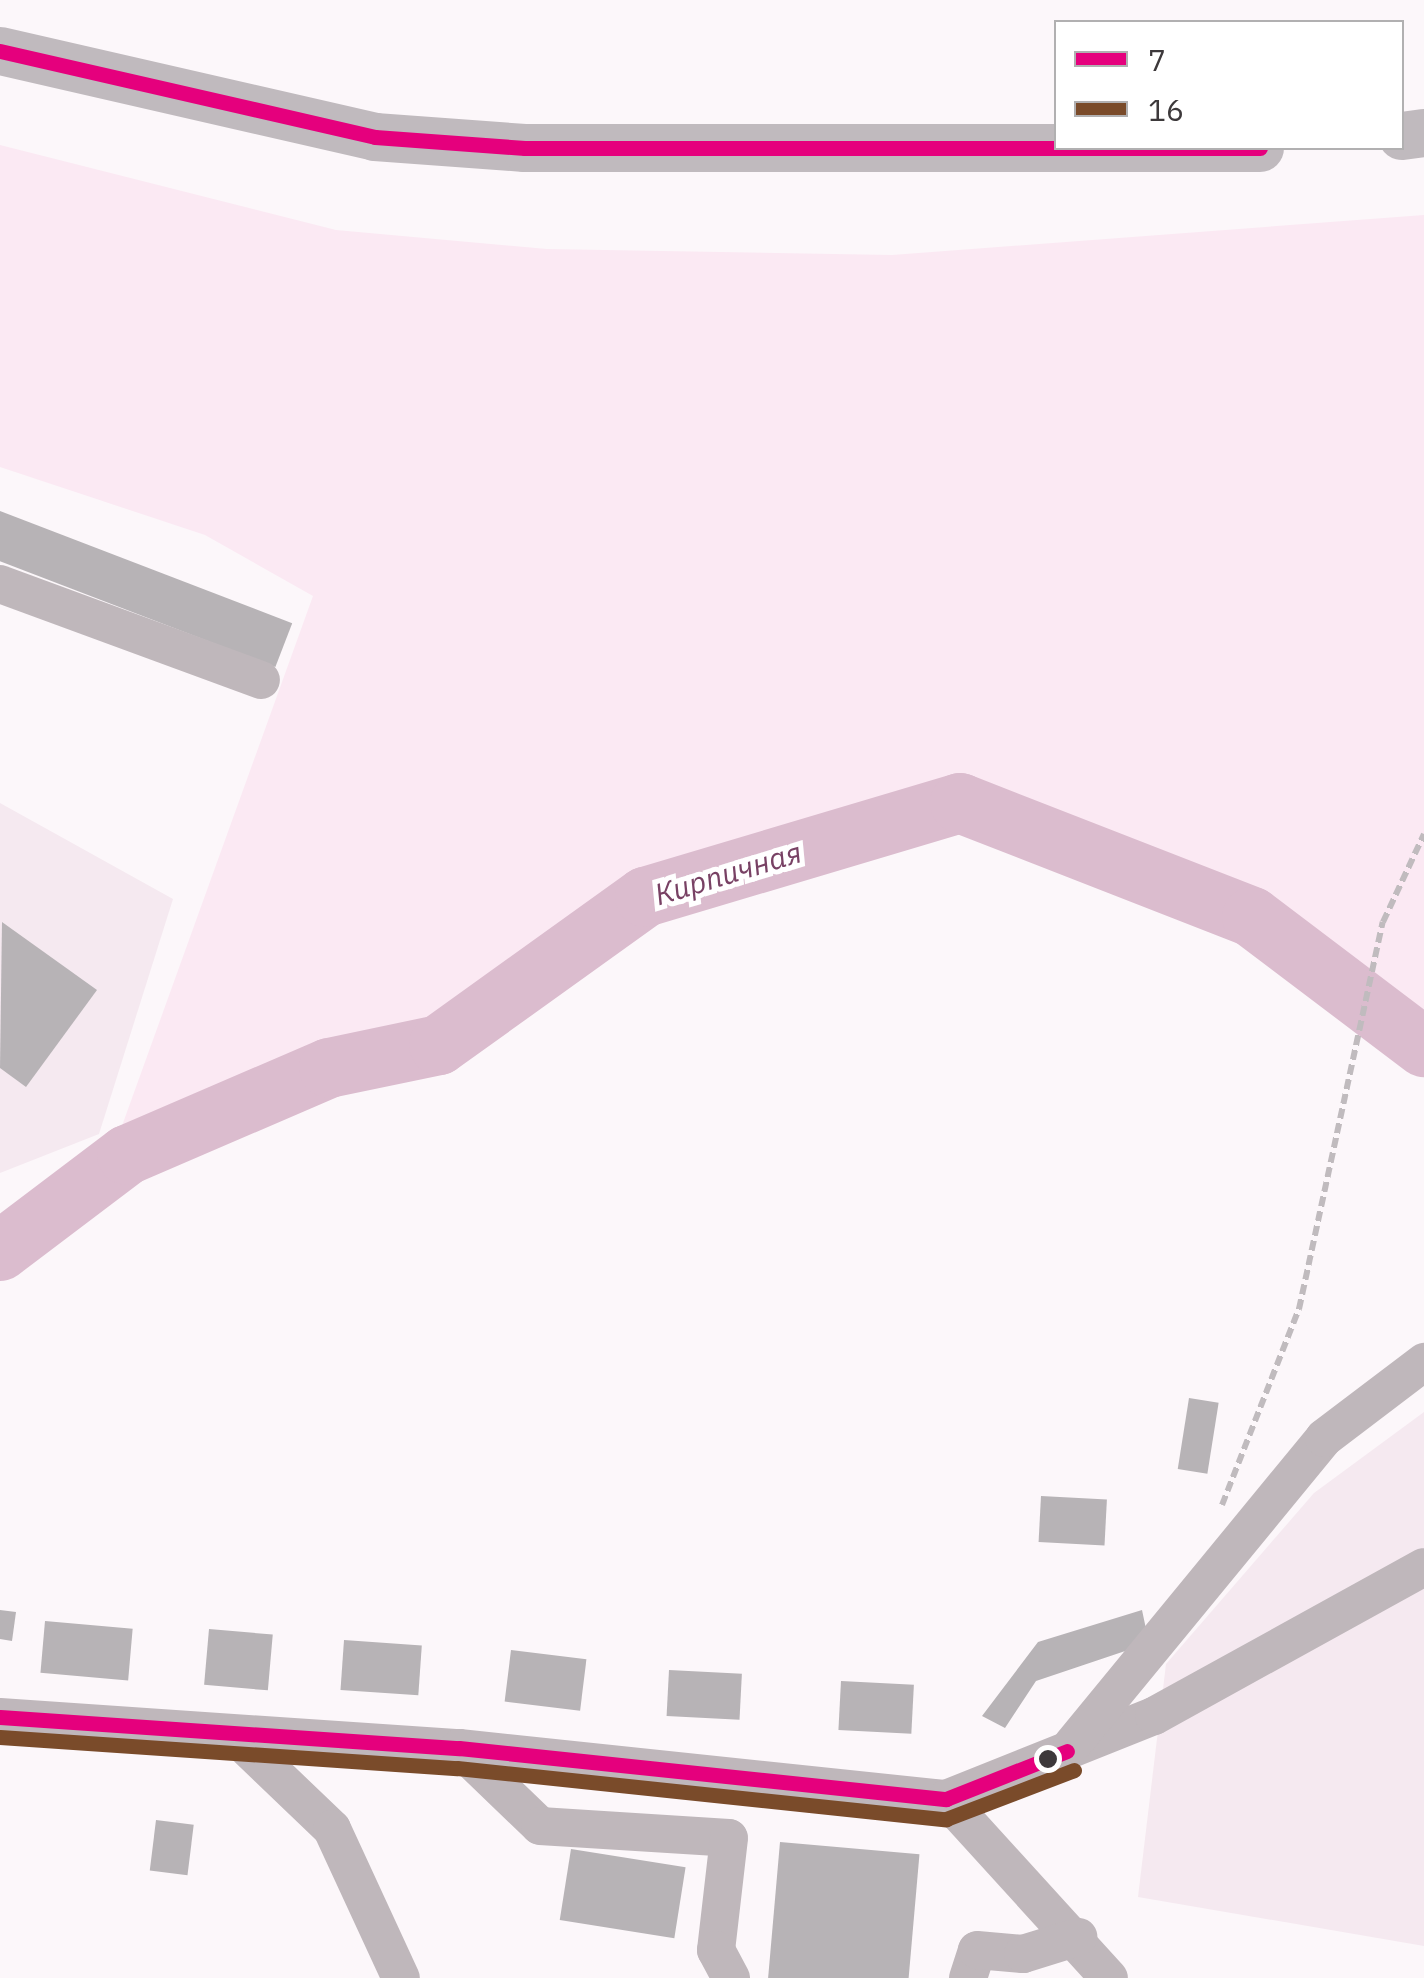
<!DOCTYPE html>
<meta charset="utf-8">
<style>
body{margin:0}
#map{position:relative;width:1424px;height:1978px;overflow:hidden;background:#fcf7fa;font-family:"IBM Plex Sans",sans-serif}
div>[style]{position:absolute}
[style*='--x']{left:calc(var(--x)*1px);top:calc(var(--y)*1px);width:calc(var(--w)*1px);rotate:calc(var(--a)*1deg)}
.built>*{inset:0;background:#f5e9f0}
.green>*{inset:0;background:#fbe9f3}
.river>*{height:60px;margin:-30px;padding:0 30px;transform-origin:30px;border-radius:30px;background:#dbbcce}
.building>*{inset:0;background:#b7b3b6;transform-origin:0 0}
.path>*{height:6px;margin-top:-3px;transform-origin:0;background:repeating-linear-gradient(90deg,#c0bbbe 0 10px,transparent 0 15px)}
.minor>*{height:38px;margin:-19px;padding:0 19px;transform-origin:19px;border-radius:19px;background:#bfb7bb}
.major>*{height:48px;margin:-24px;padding:0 24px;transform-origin:24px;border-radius:24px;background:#c0babe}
.bus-1>*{height:15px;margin:-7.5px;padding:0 7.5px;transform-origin:7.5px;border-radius:7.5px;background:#e5007d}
.bus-2>*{height:15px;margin:-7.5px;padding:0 7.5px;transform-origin:7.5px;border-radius:7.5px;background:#7a4b2a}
.dots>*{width:28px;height:28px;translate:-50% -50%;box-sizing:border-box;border:5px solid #fff;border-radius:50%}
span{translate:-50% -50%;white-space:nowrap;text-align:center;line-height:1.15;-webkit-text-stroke:10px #fff;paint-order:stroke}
.water-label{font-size:30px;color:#784164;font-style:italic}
.legend{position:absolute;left:1054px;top:20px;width:350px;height:130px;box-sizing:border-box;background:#fff;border:2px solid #b1b0b1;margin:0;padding:12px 18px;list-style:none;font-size:30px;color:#3d393b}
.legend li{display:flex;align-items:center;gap:20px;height:50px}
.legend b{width:50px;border:2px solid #b1b0b1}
</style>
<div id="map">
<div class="built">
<div style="clip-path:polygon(0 803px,173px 899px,99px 1134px,0 1173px)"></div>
<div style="clip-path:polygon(1424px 1412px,1424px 1946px,1138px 1897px,1166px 1664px,1314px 1493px)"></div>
</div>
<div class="green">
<div style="clip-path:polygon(0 145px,336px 230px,547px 249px,892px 255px,1424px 215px,1424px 1037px,1361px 1017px,1212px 894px,925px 792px,586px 909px,411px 1043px,114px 1148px,313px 596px,205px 535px,0 467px)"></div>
</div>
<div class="river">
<div style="--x:0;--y:1251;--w:159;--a:-37.1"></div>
<div style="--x:127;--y:1155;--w:220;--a:-23.3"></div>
<div style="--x:329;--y:1068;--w:112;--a:-11.8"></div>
<div style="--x:439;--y:1045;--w:254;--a:-35.7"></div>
<div style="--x:645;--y:897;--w:329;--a:-16.6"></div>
<div style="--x:960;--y:803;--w:313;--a:21.3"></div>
<div style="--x:1252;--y:917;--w:216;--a:37.1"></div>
</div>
<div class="building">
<div style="left:0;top:511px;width:313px;height:47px;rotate:21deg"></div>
<div style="clip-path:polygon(2px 922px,97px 990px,26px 1087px,0 1068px)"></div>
<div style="left:1189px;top:1398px;width:30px;height:72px;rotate:9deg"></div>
<div style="left:1041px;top:1496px;width:66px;height:46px;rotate:3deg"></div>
<div style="clip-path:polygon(0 1610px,16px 1612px,12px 1641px,0 1639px)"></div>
<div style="clip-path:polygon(1142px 1610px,1149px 1643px,1036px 1681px,1005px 1728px,982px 1716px,1038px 1642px)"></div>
<div style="left:45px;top:1621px;width:88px;height:52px;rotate:5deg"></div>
<div style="left:209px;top:1629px;width:64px;height:56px;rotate:5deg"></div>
<div style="left:344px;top:1640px;width:78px;height:50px;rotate:4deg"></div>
<div style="left:511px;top:1650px;width:76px;height:52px;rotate:7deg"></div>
<div style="left:669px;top:1670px;width:73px;height:46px;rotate:3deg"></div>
<div style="left:841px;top:1681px;width:73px;height:49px;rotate:3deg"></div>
<div style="left:156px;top:1820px;width:38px;height:51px;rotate:7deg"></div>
<div style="left:780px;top:1842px;width:140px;height:137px;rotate:5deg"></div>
<div style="left:571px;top:1849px;width:116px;height:72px;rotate:9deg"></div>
</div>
<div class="path">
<div style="--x:1222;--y:1505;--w:211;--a:-68.6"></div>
<div style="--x:1299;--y:1309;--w:396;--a:-77.8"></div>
<div style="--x:1383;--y:922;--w:97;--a:-65"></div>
</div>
<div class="minor">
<div style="--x:0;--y:584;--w:278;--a:20.2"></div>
<div style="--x:0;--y:1717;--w:460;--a:3.9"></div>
<div style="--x:459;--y:1748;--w:490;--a:6"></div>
<div style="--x:946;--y:1799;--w:224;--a:-21.8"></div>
<div style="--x:1154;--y:1716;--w:308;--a:-28.9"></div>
<div style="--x:233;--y:1734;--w:137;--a:43.8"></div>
<div style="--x:332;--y:1829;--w:164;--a:65.2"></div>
<div style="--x:1072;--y:1745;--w:397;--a:-50.6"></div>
<div style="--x:1324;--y:1438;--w:126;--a:-37.2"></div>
<div style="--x:459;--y:1748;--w:112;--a:43.9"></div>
<div style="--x:540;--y:1826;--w:189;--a:3.6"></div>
<div style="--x:729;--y:1838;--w:113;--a:96.6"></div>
<div style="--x:716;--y:1950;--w:32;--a:62"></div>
<div style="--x:946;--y:1799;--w:242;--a:47.7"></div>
<div style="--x:968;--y:1978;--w:29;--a:-72"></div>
<div style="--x:977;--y:1950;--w:46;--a:5"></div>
<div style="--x:1023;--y:1954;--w:58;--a:-17.2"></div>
</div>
<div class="major">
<div style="--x:0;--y:51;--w:385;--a:12.9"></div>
<div style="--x:375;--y:137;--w:150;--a:4.2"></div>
<div style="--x:525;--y:148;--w:735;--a:0"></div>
<div style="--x:1402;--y:136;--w:22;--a:-8"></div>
</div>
<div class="bus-1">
<div style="--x:0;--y:51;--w:385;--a:12.9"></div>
<div style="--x:375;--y:137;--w:150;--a:4.2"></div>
<div style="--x:525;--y:148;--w:735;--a:0"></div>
<div style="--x:0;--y:1717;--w:460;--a:3.9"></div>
<div style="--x:459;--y:1748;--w:490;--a:6"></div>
<div style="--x:946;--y:1799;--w:130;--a:-21.6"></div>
</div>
<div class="bus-2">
<div style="--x:0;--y:1737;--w:458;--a:3.9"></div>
<div style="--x:457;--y:1768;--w:492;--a:6"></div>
<div style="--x:946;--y:1819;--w:137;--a:-20.9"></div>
</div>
<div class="dots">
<div style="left:1048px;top:1759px;background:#3d393b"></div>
</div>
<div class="water-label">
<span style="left:728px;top:873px;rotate:-17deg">Кирпичная</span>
</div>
<ul class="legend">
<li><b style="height:12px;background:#e5007d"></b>7</li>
<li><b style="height:12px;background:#7a4b2a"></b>16</li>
</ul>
</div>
